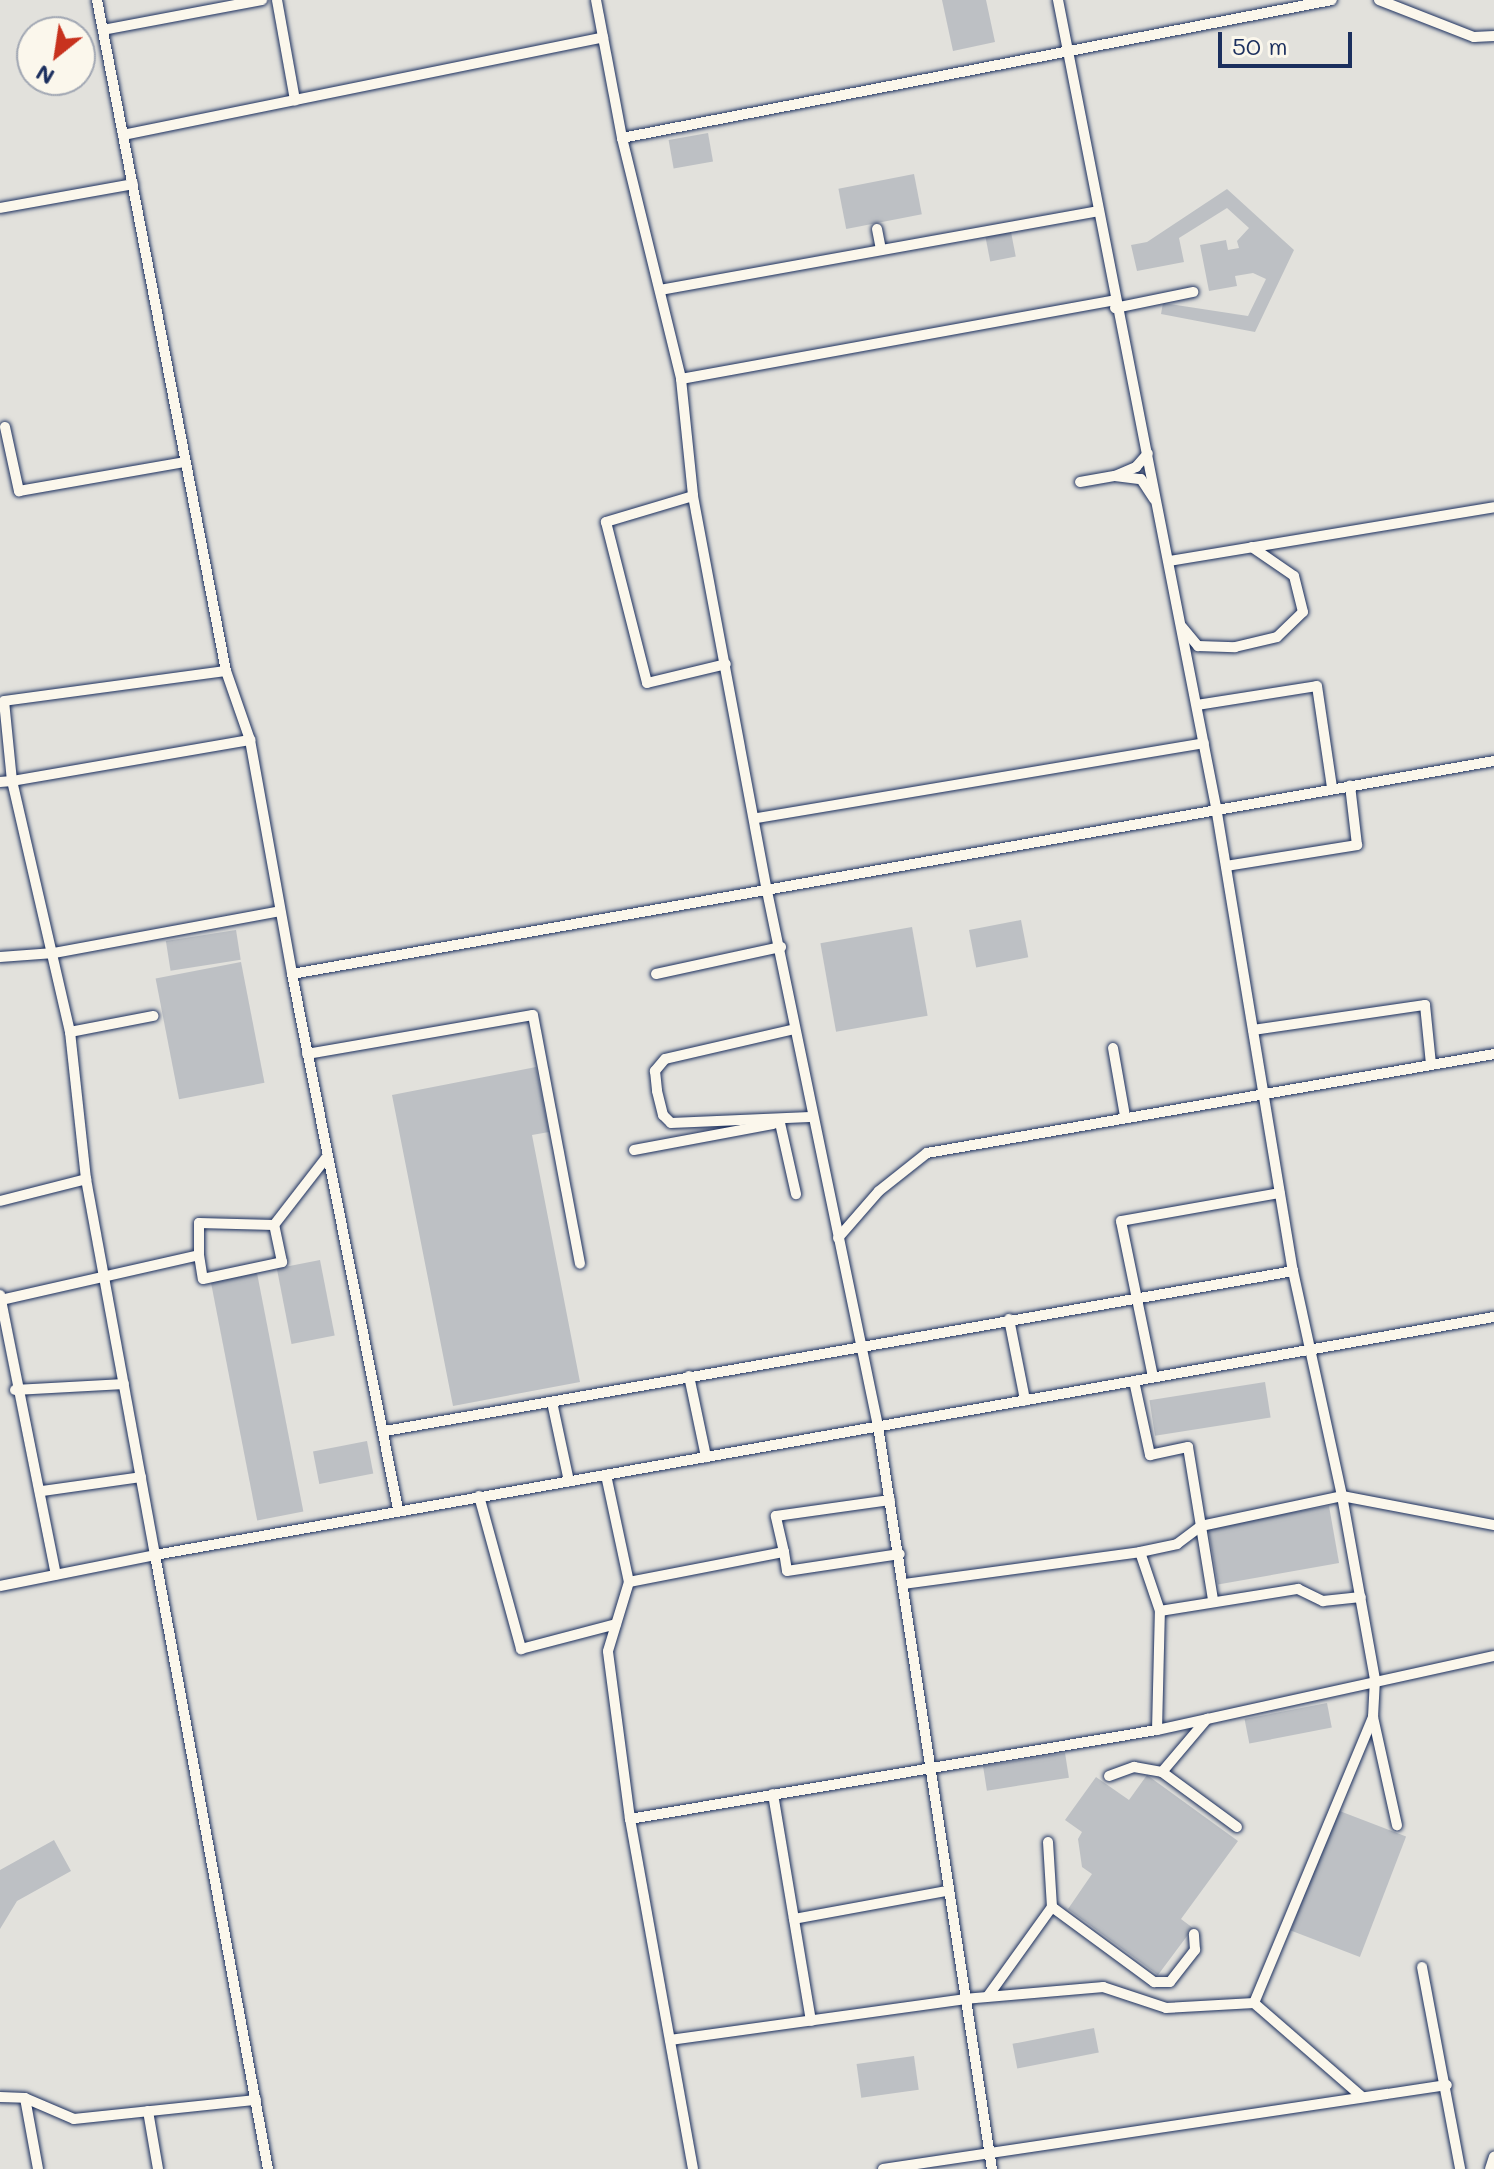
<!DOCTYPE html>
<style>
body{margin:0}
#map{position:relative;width:1494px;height:2169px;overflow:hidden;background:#f2efe6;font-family:Mali,sans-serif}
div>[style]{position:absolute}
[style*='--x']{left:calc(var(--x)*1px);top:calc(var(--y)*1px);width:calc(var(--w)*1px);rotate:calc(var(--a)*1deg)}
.built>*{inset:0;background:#e2e1dc}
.building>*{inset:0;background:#bdc0c4;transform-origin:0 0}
.roads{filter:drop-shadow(0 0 2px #1b2f5e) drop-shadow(0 0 2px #1b2f5e)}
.service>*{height:10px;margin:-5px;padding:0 5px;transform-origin:5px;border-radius:5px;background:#fbf7ec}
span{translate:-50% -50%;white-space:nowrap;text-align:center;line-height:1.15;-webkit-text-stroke:8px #fbf7ec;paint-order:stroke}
.north{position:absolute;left:16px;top:16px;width:80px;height:80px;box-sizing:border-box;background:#fbf7ec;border:2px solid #a1a7b3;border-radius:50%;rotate:210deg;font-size:22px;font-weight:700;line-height:32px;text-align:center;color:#1b2f5e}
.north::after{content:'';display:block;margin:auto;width:28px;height:36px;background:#c8321e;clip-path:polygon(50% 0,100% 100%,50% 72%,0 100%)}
.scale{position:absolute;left:1218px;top:32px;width:134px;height:36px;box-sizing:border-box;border:4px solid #1b2f5e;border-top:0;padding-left:10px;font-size:24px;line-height:28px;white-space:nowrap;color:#1b2f5e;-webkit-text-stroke:6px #fbf7ec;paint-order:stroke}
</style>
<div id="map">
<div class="built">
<div style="clip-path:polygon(evenodd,0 0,1494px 0,1494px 2169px,0 2169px,0 0,32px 32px,80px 32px,80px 80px,32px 80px,32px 32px)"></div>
</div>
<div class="building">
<div style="clip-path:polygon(942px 0,986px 0,995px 42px,953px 51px)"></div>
<div style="left:708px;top:133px;width:29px;height:40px;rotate:80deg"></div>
<div style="left:914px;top:174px;width:41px;height:77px;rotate:79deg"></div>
<div style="clip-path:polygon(1227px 189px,1294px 250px,1255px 332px,1161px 314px,1163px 303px,1248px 316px,1266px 279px,1253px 273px,1235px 276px,1237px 286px,1209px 291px,1200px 245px,1226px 240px,1228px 250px,1239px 248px,1237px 241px,1249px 228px,1227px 208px,1179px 238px,1184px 262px,1137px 271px,1131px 245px,1147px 242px)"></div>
<div style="left:1011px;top:232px;width:25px;height:26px;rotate:79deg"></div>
<div style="left:1021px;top:920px;width:38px;height:53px;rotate:79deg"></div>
<div style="left:912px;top:927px;width:90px;height:93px;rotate:80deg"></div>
<div style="left:236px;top:930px;width:30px;height:71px;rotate:81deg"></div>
<div style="left:241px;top:962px;width:123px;height:87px;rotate:79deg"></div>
<div style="clip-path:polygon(536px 1067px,549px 1132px,532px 1135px,580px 1382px,453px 1406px,392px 1095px)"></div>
<div style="left:320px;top:1260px;width:77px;height:44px;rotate:79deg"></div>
<div style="left:257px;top:1273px;width:243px;height:47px;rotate:79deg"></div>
<div style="left:1265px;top:1382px;width:36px;height:117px;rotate:81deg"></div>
<div style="left:367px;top:1441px;width:33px;height:55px;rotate:79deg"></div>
<div style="left:1329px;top:1506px;width:58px;height:123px;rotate:80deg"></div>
<div style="left:1327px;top:1703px;width:25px;height:84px;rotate:79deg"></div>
<div style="left:1065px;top:1753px;width:25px;height:83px;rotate:81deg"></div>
<div style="clip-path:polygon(1147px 1775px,1238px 1841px,1181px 1919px,1193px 1928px,1158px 1975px,1068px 1909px,1092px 1874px,1082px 1867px,1078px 1839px,1082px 1832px,1065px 1820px,1096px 1777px,1129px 1800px)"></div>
<div style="left:1337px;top:1810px;width:74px;height:129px;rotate:21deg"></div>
<div style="clip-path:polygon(54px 1840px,71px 1871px,17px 1901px,0 1929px,0 1870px)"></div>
<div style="left:1094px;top:2028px;width:25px;height:83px;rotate:79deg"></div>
<div style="left:914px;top:2056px;width:34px;height:58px;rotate:82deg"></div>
</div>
<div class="roads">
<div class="service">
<div style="--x:97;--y:0;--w:683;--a:79.12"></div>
<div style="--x:226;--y:671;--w:73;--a:70.8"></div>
<div style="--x:250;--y:740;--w:238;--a:79.8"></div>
<div style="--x:277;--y:0;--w:102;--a:79.8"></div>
<div style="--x:596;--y:0;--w:140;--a:79.3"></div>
<div style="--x:622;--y:138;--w:248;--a:76.2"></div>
<div style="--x:681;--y:379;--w:118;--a:84.1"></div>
<div style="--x:693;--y:496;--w:402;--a:79.4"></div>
<div style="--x:767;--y:891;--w:546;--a:78.28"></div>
<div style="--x:878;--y:1426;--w:752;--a:81.28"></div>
<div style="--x:1058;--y:0;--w:822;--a:78.92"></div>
<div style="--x:1216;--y:807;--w:470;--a:80.6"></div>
<div style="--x:1293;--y:1271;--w:230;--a:77.7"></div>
<div style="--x:1342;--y:1496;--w:186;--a:79.8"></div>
<div style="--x:1375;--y:1679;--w:38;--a:93"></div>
<div style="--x:1373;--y:1717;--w:111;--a:77.5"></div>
<div style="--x:1379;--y:0;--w:102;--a:21.3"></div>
<div style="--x:1474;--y:37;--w:20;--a:-3"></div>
<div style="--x:103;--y:30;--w:162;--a:-10.7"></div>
<div style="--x:123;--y:135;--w:490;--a:-11.5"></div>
<div style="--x:622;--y:138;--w:723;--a:-11"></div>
<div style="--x:0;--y:208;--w:135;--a:-10.2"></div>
<div style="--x:877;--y:229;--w:21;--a:79"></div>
<div style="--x:660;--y:290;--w:446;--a:-10.2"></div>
<div style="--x:1115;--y:308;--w:80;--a:-11.6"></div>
<div style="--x:681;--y:379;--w:440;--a:-10.3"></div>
<div style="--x:5;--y:427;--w:66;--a:77.7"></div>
<div style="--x:19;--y:491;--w:169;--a:-9.9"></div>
<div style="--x:1117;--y:475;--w:21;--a:-23"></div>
<div style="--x:1136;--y:467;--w:18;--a:-49"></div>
<div style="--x:1080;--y:482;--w:36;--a:-10"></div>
<div style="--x:1115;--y:476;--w:26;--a:7"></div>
<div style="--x:1141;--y:479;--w:24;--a:57"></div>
<div style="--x:693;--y:496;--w:91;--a:163.4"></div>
<div style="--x:606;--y:522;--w:166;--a:75.7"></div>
<div style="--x:647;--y:683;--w:81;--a:-13.5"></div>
<div style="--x:1169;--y:561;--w:329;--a:-9.4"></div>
<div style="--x:1182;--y:627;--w:25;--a:50"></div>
<div style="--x:1198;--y:646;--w:37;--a:2"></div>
<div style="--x:1235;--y:647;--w:43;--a:-13.4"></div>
<div style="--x:1277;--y:637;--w:36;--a:-44"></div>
<div style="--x:1303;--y:612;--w:37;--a:-104"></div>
<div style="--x:1294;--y:576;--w:51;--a:-145.4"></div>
<div style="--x:1197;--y:705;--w:121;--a:-9"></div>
<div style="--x:1317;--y:686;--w:102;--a:81.6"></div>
<div style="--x:0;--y:782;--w:12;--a:-5"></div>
<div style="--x:12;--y:781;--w:80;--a:-95.7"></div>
<div style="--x:4;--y:701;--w:224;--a:-7.7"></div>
<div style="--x:757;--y:818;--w:453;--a:-9.5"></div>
<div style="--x:1226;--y:866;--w:133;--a:-9.1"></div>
<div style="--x:1357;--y:845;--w:60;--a:-96.7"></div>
<div style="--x:0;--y:957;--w:54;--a:-4.2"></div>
<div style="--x:54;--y:953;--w:230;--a:-10.5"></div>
<div style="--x:656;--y:974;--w:128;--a:-12.2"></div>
<div style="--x:795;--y:1029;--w:133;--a:167"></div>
<div style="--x:665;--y:1059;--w:16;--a:130"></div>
<div style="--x:655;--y:1071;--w:20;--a:84"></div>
<div style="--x:657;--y:1091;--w:25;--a:76"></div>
<div style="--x:663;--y:1115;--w:11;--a:45"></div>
<div style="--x:671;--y:1123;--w:139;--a:-2.5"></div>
<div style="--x:1253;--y:1030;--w:174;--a:-8.3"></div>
<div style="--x:1425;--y:1005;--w:59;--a:84.2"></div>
<div style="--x:70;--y:1032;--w:85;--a:-10.9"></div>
<div style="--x:1113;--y:1048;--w:69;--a:80"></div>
<div style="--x:307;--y:1054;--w:229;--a:-9.8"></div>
<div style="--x:533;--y:1015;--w:253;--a:79.3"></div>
<div style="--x:780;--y:1123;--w:73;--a:77.3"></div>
<div style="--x:634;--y:1150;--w:141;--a:-10.6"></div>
<div style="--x:0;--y:1201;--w:89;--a:-14.3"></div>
<div style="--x:838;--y:1238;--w:62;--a:-48.9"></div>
<div style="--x:879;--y:1191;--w:61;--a:-38.4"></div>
<div style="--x:927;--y:1153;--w:576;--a:-9.9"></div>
<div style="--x:199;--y:1255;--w:32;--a:-90"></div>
<div style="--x:199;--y:1223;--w:75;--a:1.5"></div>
<div style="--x:0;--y:1295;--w:285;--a:78.7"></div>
<div style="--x:1;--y:1300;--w:203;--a:-12.8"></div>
<div style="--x:199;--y:1255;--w:24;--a:81"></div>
<div style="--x:203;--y:1279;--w:81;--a:-12.1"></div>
<div style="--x:282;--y:1262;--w:38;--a:-102"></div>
<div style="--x:274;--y:1225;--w:85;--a:-52.2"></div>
<div style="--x:1009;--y:1319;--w:83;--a:78.8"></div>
<div style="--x:689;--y:1376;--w:83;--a:78.1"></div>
<div style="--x:1153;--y:1377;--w:159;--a:-101.6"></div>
<div style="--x:1121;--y:1221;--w:161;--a:-10"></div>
<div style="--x:1134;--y:1381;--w:76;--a:77.8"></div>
<div style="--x:1150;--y:1455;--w:39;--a:-12"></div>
<div style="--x:1188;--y:1447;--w:155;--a:80.7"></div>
<div style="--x:15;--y:1390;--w:109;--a:-3.2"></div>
<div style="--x:552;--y:1402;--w:81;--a:77.9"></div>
<div style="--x:385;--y:1431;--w:922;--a:-9.99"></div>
<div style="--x:606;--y:1475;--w:109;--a:77.9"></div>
<div style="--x:42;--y:1491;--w:100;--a:-8"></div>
<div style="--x:479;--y:1496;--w:159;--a:74.6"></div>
<div style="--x:521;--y:1649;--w:98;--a:-14.7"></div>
<div style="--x:398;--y:1509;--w:545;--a:-101.21"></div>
<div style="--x:292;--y:974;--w:1221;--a:-10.05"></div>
<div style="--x:784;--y:1552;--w:37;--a:-103"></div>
<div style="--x:776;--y:1516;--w:115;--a:-8"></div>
<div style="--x:904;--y:1584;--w:238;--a:-7.7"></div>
<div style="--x:0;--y:1586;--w:158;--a:-11.3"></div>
<div style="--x:155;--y:1555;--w:382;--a:-100.4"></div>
<div style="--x:86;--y:1179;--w:148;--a:-96.2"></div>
<div style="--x:70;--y:1032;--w:258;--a:-103"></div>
<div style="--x:12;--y:781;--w:242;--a:-9.8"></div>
<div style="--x:1160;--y:1611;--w:140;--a:-9.1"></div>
<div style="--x:1298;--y:1589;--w:28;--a:26"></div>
<div style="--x:1323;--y:1601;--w:38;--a:-6"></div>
<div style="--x:1157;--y:1730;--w:119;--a:-88.6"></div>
<div style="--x:1160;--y:1611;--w:62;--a:-108.7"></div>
<div style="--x:1140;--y:1552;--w:38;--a:-12"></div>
<div style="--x:1177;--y:1544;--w:30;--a:-37"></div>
<div style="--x:1201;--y:1526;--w:144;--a:-12"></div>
<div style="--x:1342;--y:1496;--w:155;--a:10.8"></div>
<div style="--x:1162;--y:1772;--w:93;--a:36.3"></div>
<div style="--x:1109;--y:1776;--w:27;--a:-20"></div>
<div style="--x:1134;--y:1767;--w:28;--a:10"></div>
<div style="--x:1162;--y:1772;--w:70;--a:-49.7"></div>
<div style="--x:773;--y:1794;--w:230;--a:80.5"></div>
<div style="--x:630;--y:1819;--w:534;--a:-9.59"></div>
<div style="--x:1157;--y:1730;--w:345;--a:-12.4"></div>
<div style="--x:1048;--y:1842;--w:65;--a:86.5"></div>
<div style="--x:794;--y:1919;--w:156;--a:-10.4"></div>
<div style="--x:1422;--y:1967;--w:206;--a:79.3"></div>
<div style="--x:988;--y:1996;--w:110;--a:-54.3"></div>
<div style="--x:1052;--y:1907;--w:127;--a:36.3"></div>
<div style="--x:1154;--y:1982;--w:16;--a:0"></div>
<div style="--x:1170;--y:1982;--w:41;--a:-52"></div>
<div style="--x:1195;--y:1950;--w:16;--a:-94"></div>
<div style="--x:1254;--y:2003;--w:310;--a:-67.4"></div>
<div style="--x:670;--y:2040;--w:297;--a:-7.9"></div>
<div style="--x:964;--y:1999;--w:140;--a:-4.9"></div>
<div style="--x:1103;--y:1987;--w:66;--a:18.4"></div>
<div style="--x:1166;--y:2008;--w:88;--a:-3.3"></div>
<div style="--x:1254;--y:2003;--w:143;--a:41"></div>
<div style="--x:0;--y:2097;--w:25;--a:2"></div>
<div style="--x:25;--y:2098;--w:53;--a:23.2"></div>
<div style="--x:74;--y:2119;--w:183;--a:-6"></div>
<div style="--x:25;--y:2098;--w:72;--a:79.6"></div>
<div style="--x:148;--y:2111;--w:59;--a:80.2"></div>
<div style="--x:268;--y:2169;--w:624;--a:-100.43"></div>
<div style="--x:155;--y:1555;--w:1360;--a:-10.08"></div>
<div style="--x:693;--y:2169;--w:356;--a:-100.2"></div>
<div style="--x:630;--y:1819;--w:169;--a:-97.5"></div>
<div style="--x:608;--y:1651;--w:72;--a:-73.1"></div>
<div style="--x:629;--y:1582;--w:158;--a:-11"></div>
<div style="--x:784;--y:1552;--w:19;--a:81"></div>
<div style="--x:787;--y:1571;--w:114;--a:-8.6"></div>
<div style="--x:883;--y:2169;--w:570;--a:-8.47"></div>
<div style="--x:1490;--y:2169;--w:13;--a:-72"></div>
</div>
</div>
<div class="north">N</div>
<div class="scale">50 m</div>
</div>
